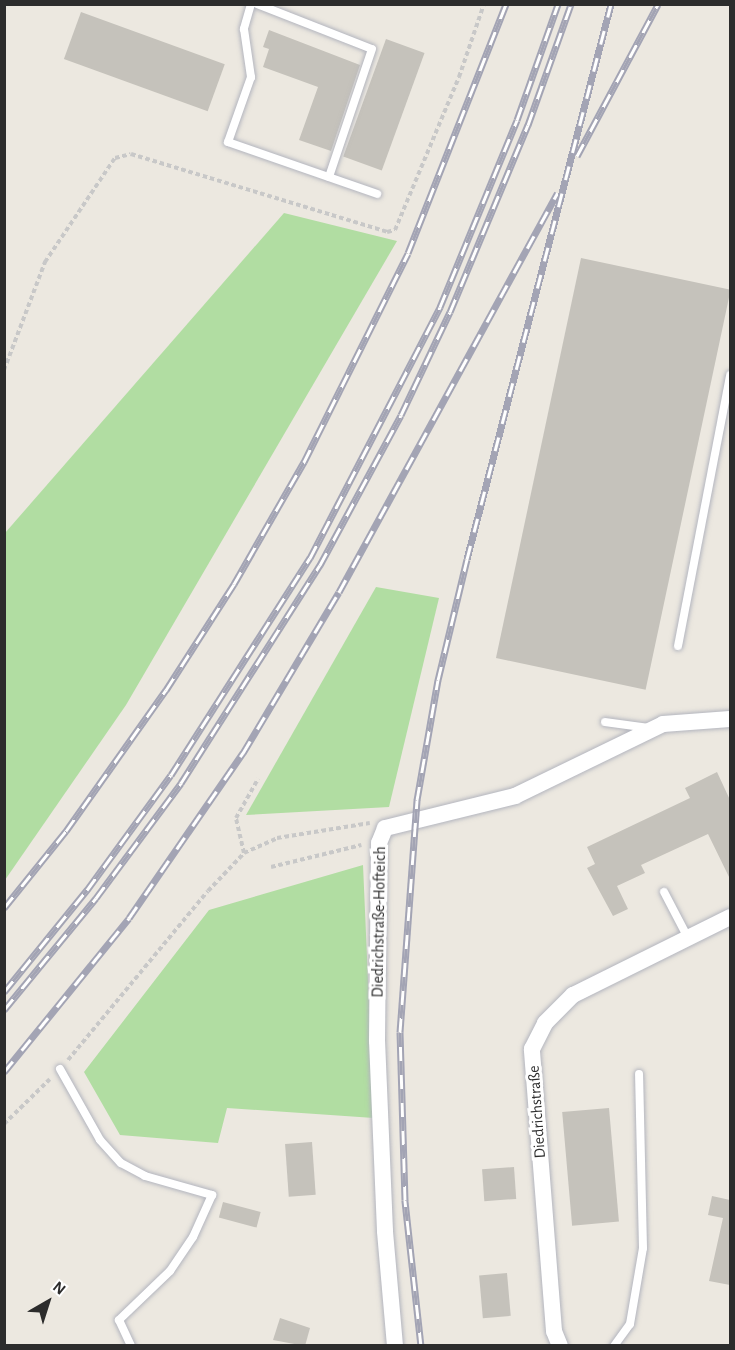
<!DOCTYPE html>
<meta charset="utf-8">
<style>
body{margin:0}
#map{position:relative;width:735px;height:1350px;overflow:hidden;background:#ece8e0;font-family:"Alegreya Sans",sans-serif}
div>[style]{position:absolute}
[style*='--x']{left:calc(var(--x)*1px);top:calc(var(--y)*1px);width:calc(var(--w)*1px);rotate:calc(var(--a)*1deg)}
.green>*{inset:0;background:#b1dda2}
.building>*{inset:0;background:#c5c2bb;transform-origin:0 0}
.path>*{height:4px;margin-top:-2px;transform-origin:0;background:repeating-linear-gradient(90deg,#c8c8c8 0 4.5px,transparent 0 7.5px)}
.roads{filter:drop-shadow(0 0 2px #b3b5be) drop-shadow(0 0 2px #b3b5be)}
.lane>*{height:8px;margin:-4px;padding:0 4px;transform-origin:4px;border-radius:4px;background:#fff}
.street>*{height:16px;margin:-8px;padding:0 8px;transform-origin:8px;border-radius:8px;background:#fff}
.rail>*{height:7px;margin-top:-3.5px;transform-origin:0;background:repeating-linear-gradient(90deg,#fff 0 14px,#a3a4b4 0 28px);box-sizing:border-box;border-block:2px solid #a3a4b4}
span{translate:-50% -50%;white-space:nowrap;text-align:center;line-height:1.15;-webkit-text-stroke:6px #fff;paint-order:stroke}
.street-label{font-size:16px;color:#2c2c2c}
.frame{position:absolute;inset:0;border:6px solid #2c2c2c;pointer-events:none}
.north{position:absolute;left:18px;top:1272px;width:60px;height:60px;-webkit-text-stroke:4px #fff;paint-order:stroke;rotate:39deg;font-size:16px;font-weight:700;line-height:24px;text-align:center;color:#2c2c2c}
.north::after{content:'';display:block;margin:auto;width:21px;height:27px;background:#2c2c2c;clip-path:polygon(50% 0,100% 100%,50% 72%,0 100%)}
</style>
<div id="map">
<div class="green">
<div style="clip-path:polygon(284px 213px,397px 241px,126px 705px,5px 880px,5px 533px)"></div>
<div style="clip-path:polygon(376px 587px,439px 598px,389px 807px,246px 815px)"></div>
<div style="clip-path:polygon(363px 865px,374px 1118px,227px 1108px,218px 1143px,120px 1135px,84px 1072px,209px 910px)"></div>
</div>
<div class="building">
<div style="left:81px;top:12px;width:153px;height:50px;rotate:20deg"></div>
<div style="clip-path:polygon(269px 30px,360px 65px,331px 151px,299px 140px,318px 87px,263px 67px,269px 49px,263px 47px)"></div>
<div style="left:386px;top:39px;width:41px;height:125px;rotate:20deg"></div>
<div style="left:581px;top:258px;width:153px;height:409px;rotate:12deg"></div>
<div style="clip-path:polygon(717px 772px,730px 800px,730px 879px,708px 834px,641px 865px,645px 873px,617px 886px,628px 909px,613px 916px,587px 868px,595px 864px,587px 847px,690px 798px,685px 788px)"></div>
<div style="left:609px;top:1108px;width:114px;height:47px;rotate:85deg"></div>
<div style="left:312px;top:1142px;width:53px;height:27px;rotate:86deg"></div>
<div style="left:514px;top:1167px;width:32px;height:32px;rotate:86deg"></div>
<div style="clip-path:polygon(712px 1196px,730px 1200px,730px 1285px,709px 1281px,723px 1218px,708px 1215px)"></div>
<div style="left:223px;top:1202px;width:39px;height:16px;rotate:15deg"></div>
<div style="left:507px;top:1273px;width:43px;height:28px;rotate:85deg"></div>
<div style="clip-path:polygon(280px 1318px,310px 1328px,305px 1346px,273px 1340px)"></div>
</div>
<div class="path">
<div style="--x:4;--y:370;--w:116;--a:-69.2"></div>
<div style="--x:45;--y:262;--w:125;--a:-56.1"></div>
<div style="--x:115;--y:158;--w:16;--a:-14"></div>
<div style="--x:131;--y:154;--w:268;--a:16.9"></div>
<div style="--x:387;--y:232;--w:8;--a:-14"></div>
<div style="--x:395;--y:230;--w:166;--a:-67.3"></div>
<div style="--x:459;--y:77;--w:77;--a:-71.1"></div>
<div style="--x:244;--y:853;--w:36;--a:-103"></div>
<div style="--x:236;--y:818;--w:45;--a:-60.6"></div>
<div style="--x:271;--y:867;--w:93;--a:-13.7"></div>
<div style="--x:68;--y:1060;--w:219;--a:-50.4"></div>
<div style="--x:208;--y:891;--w:52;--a:-46.5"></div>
<div style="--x:244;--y:853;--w:36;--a:-24"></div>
<div style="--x:277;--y:838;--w:94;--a:-9.2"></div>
<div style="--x:4;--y:1124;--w:64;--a:-44.4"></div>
</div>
<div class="roads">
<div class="lane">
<div style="--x:251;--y:4;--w:26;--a:106"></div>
<div style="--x:244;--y:29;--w:49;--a:81.7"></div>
<div style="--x:251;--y:77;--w:69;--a:109.5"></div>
<div style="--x:228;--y:142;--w:158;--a:19.2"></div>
<div style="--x:257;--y:4;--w:123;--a:21.4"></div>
<div style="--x:372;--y:49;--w:135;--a:108.6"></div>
<div style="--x:678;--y:646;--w:276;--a:-79.1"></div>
<div style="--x:605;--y:722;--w:44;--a:7.8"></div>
<div style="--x:664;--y:892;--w:52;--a:62.4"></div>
<div style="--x:60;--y:1069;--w:81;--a:60.6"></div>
<div style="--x:100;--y:1140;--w:31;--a:48"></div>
<div style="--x:121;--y:1163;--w:27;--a:28"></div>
<div style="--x:145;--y:1176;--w:70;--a:15.8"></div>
<div style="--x:212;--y:1195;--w:46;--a:114.3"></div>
<div style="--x:193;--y:1237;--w:41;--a:124.1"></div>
<div style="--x:170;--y:1271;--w:71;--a:136.1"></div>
<div style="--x:119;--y:1320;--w:29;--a:65"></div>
<div style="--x:614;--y:1346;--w:27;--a:-54"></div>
<div style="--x:630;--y:1324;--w:77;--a:-80.3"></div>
<div style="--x:643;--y:1248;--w:174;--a:-91.3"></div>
</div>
<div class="street">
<div style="--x:395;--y:1346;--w:115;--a:-95"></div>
<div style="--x:385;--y:1231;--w:190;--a:-92.4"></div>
<div style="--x:377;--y:1041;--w:198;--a:-89.4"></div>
<div style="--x:379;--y:843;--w:16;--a:-68"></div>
<div style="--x:385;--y:828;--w:134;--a:-13.8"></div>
<div style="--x:515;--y:796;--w:165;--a:-25.9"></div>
<div style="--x:663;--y:724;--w:67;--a:-4.3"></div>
<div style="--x:560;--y:1346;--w:16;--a:-112"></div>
<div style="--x:554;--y:1331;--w:283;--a:-94.5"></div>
<div style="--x:532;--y:1049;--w:29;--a:-63"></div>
<div style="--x:545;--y:1023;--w:40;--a:-45"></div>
<div style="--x:573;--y:995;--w:175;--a:-26.4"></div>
</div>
</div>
<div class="rail">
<div style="--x:577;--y:156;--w:172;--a:-61.9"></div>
<div style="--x:4;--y:908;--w:99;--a:-51.2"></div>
<div style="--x:66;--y:831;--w:173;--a:-54.7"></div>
<div style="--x:166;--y:690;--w:126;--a:-57.3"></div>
<div style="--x:234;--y:584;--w:141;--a:-60.2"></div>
<div style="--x:304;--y:462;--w:233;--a:-63.5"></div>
<div style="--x:408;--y:253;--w:268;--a:-68.5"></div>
<div style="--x:4;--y:992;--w:132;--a:-50.9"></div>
<div style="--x:87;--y:890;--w:142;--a:-53.9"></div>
<div style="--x:171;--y:775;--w:258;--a:-57.4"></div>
<div style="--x:310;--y:558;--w:283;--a:-62.6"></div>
<div style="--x:440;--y:307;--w:202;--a:-67.6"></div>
<div style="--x:517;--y:120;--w:123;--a:-70.5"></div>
<div style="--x:4;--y:1010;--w:145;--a:-50.6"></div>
<div style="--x:96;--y:898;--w:143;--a:-53.5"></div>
<div style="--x:181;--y:783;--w:259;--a:-57.5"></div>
<div style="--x:320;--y:565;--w:170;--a:-61.6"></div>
<div style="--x:401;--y:415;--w:114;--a:-64.6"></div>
<div style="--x:450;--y:312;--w:203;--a:-67.4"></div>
<div style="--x:528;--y:125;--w:128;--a:-70.4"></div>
<div style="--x:4;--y:1072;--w:198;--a:-50.9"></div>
<div style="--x:129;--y:918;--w:201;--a:-55.4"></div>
<div style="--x:243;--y:753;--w:187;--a:-59.2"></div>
<div style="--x:339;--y:592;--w:455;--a:-61.3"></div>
<div style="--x:421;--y:1346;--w:147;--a:-96.3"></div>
<div style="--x:405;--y:1200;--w:168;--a:-91.7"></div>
<div style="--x:400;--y:1032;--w:233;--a:-85.8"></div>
<div style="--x:417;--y:800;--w:122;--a:-80.1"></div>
<div style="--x:438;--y:680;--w:124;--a:-76.5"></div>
<div style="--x:467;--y:559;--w:573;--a:-75.45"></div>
</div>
<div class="street-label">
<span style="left:379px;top:922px;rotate:-89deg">Diedrichstraße-Hofteich</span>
<span style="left:537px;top:1112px;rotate:-94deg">Diedrichstraße</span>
</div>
<div class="frame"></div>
<div class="north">N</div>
</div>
